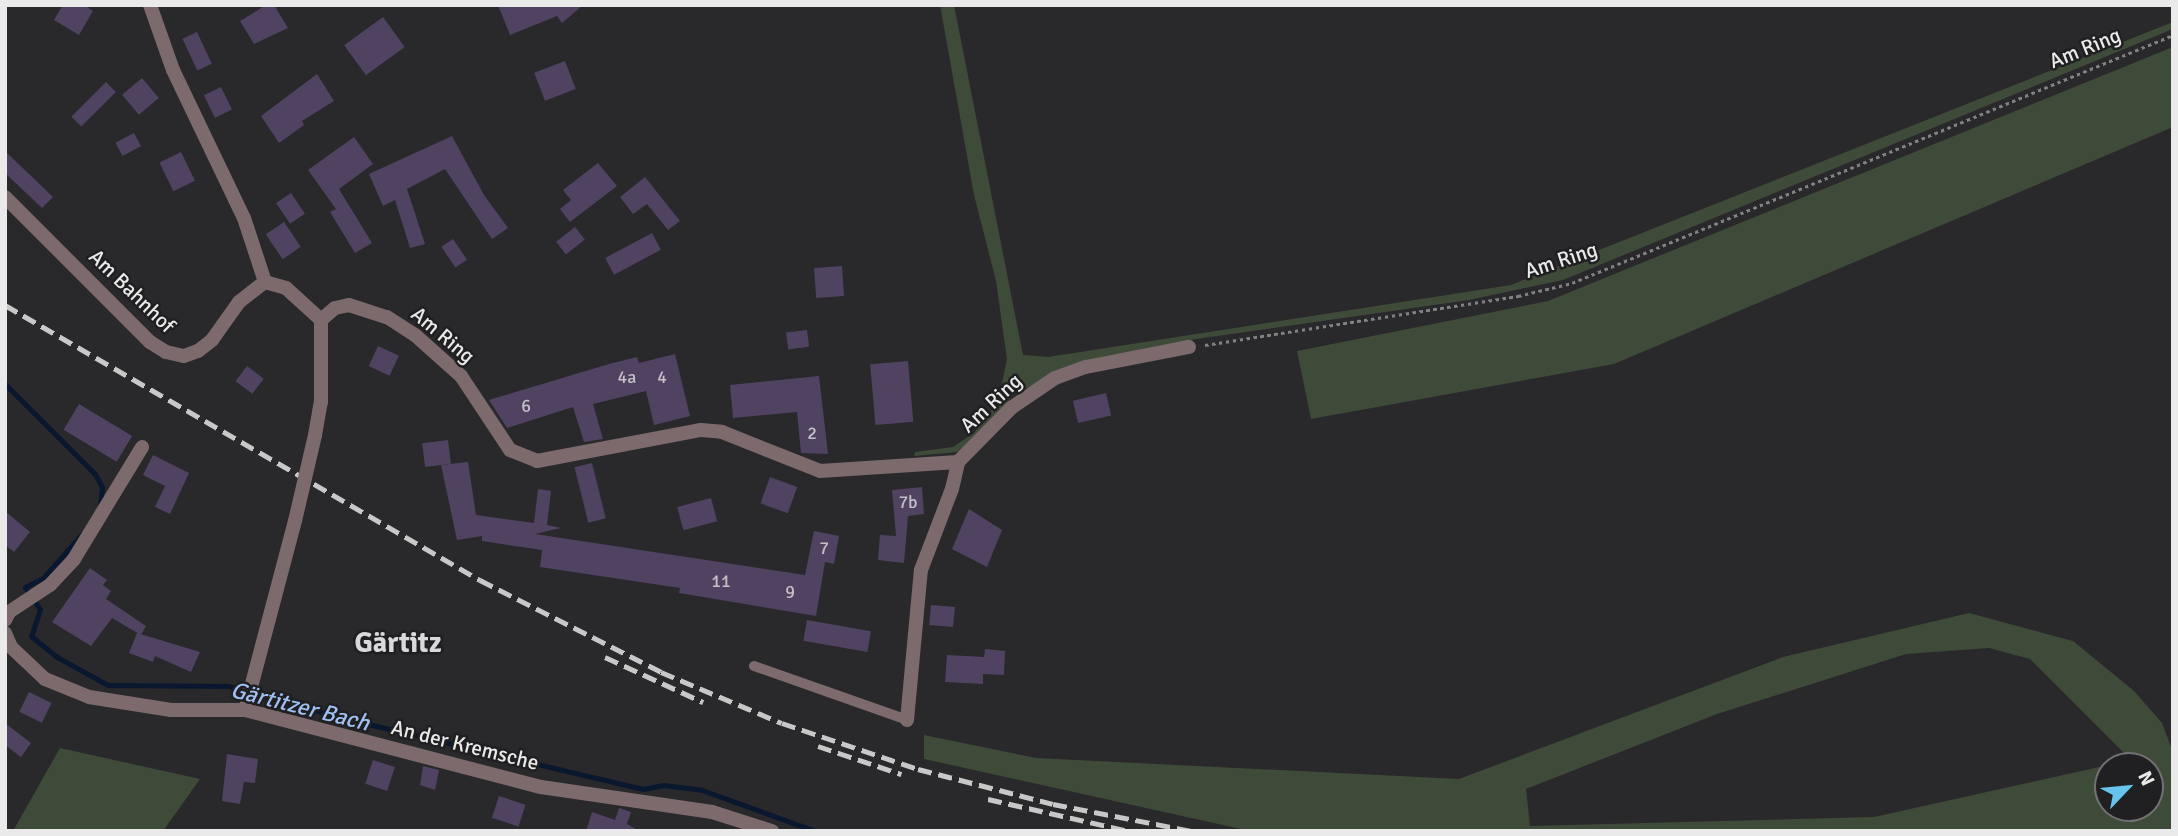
<!DOCTYPE html>
<meta charset="utf-8">
<style>
body{margin:0}
#map{position:relative;width:2178px;height:836px;overflow:hidden;background:#29282b;font-family:Signika,sans-serif}
div>[style]{position:absolute}
[style*='--x']{left:calc(var(--x)*1px);top:calc(var(--y)*1px);width:calc(var(--w)*1px);rotate:calc(var(--a)*1deg)}
.green>*{inset:0;background:#3f4b39}
.stream>*{height:5px;margin:-2.5px;padding:0 2.5px;transform-origin:2.5px;border-radius:2.5px;background:#09182f}
.building>*{inset:0;background:#4f4361;transform-origin:0 0}
.path>*{height:2.5px;margin-top:-1.25px;transform-origin:0;background:repeating-linear-gradient(90deg,#818183 0 3.5px,transparent 0 7px)}
.lane>*{height:10px;margin:-5px;padding:0 5px;transform-origin:5px;border-radius:5px;background:#7c6a6d}
.street>*{height:14px;margin:-7px;padding:0 7px;transform-origin:7px;border-radius:7px;background:#7c6a6d}
.rail>*{height:5px;margin-top:-2.5px;transform-origin:0;background:repeating-linear-gradient(90deg,#c8c8c9 0 14px,transparent 0 21px)}
.street-bridge>*{height:14px;margin:-7px;padding:0 7px;transform-origin:7px;border-radius:7px;background:#7c6a6d}
span{translate:-50% -50%;white-space:nowrap;text-align:center;line-height:1.15;-webkit-text-stroke:5px #201f21;paint-order:stroke}
.number-label{font-size:18px;color:#c3c0c8}
.number-label span{-webkit-text-stroke-width:0}
.street-label{font-size:21px;color:#eaeaeb}
.water-label{font-size:23px;color:#9fc0f2;font-style:italic}
.district-label{font-size:28px;color:#d9d8db;font-weight:700}
.frame{position:absolute;inset:0;border:7px solid #eaeaeb;pointer-events:none}
.north{position:absolute;left:2094px;top:752px;width:70px;height:70px;box-sizing:border-box;background:#201f21;border:2px solid #717072;border-radius:50%;rotate:64deg;font-size:19px;font-weight:700;line-height:28px;text-align:center;color:#eaeaeb}
.north::after{content:'';display:block;margin:auto;width:24px;height:32px;background:#66c4ef;clip-path:polygon(50% 0,100% 100%,50% 72%,0 100%)}
</style>
<div id="map">
<div class="green">
<div style="clip-path:polygon(940px 5px,954px 5px,956px 15px,1023px 355px,1048px 357px,1511px 285px,2173px 22px,2173px 29px,1563px 280px,1469px 300px,1196px 339px,1087px 362px,1015px 393px,979px 435px,957px 452px,914px 456px,915px 452px,953px 447px,974px 433px,998px 402px,1007px 359px,996px 281px,974px 195px)"></div>
<div style="clip-path:polygon(2173px 47px,2173px 127px,1614px 364px,1311px 419px,1297px 351px,1548px 301px)"></div>
<div style="clip-path:polygon(evenodd,1969px 613px,2073px 641px,2134px 691px,2162px 723px,2173px 752px,2173px 830px,1250px 831px,924px 759px,924px 735px,1036px 758px,1459px 779px,1783px 657px,1969px 613px,1989px 648px,2030px 659px,2131px 760px,1874px 817px,1530px 826px,1526px 789px,1717px 714px,1906px 654px,1989px 648px,1969px 613px,2150px 766px,2150px 808px,2108px 808px,2108px 766px,2150px 766px)"></div>
<div style="clip-path:polygon(60px 748px,200px 779px,163px 831px,13px 831px)"></div>
</div>
<div class="stream">
<div style="--x:5;--y:384;--w:127;--a:45"></div>
<div style="--x:95;--y:474;--w:15;--a:62"></div>
<div style="--x:102;--y:487;--w:18;--a:96"></div>
<div style="--x:82;--y:534;--w:59;--a:131.6"></div>
<div style="--x:43;--y:578;--w:20;--a:153"></div>
<div style="--x:25;--y:587;--w:27;--a:56"></div>
<div style="--x:40;--y:609;--w:28;--a:108"></div>
<div style="--x:31;--y:636;--w:33;--a:39"></div>
<div style="--x:57;--y:657;--w:58;--a:28.8"></div>
<div style="--x:108;--y:685;--w:120;--a:0.5"></div>
<div style="--x:228;--y:686;--w:128;--a:15.5"></div>
<div style="--x:351;--y:720;--w:300;--a:13.3"></div>
<div style="--x:643;--y:789;--w:20;--a:-11"></div>
<div style="--x:663;--y:785;--w:39;--a:7"></div>
<div style="--x:702;--y:790;--w:120;--a:19.9"></div>
</div>
<div class="building">
<div style="clip-path:polygon(63px 5px,84px 5px,93px 11px,79px 35px,54px 20px)"></div>
<div style="clip-path:polygon(266px 5px,274px 5px,288px 28px,254px 44px,240px 21px)"></div>
<div style="clip-path:polygon(498px 5px,582px 5px,582px 6px,562px 23px,557px 16px,510px 35px)"></div>
<div style="left:383px;top:17px;width:37px;height:48px;rotate:54deg"></div>
<div style="left:197px;top:32px;width:35px;height:16px;rotate:65deg"></div>
<div style="left:565px;top:61px;width:30px;height:33px;rotate:69deg"></div>
<div style="clip-path:polygon(317px 74px,334px 101px,302px 121px,304px 125px,279px 143px,261px 116px)"></div>
<div style="left:142px;top:78px;width:26px;height:26px;rotate:50deg"></div>
<div style="left:106px;top:82px;width:14px;height:49px;rotate:45deg"></div>
<div style="left:221px;top:87px;width:25px;height:19px;rotate:64deg"></div>
<div style="left:134px;top:133px;width:15px;height:21px;rotate:62deg"></div>
<div style="clip-path:polygon(452px 136px,484px 195px,508px 228px,492px 239px,445px 169px,407px 189px,425px 244px,410px 248px,395px 200px,383px 206px,369px 174px)"></div>
<div style="clip-path:polygon(354px 137px,373px 164px,339px 189px,372px 243px,355px 253px,330px 212px,336px 209px,308px 170px)"></div>
<div style="clip-path:polygon(5px 151px,53px 197px,42px 208px,5px 173px)"></div>
<div style="left:181px;top:152px;width:32px;height:24px;rotate:64deg"></div>
<div style="clip-path:polygon(598px 163px,617px 186px,570px 222px,560px 209px,571px 200px,563px 190px)"></div>
<div style="clip-path:polygon(645px 177px,680px 221px,668px 230px,647px 204px,633px 214px,620px 197px)"></div>
<div style="left:291px;top:193px;width:25px;height:18px;rotate:56deg"></div>
<div style="left:284px;top:222px;width:30px;height:22px;rotate:56deg"></div>
<div style="left:575px;top:227px;width:16px;height:24px;rotate:52deg"></div>
<div style="left:652px;top:233px;width:19px;height:53px;rotate:62deg"></div>
<div style="left:453px;top:239px;width:25px;height:14px;rotate:56deg"></div>
<div style="left:842px;top:266px;width:30px;height:28px;rotate:86deg"></div>
<div style="left:807px;top:330px;width:17px;height:21px;rotate:83deg"></div>
<div style="left:378px;top:346px;width:23px;height:22px;rotate:25deg"></div>
<div style="clip-path:polygon(675px 354px,690px 416px,654px 425px,646px 391px,593px 404px,603px 439px,584px 442px,573px 407px,507px 428px,489px 400px,609px 364px,637px 357px,639px 363px)"></div>
<div style="left:908px;top:361px;width:61px;height:38px;rotate:85deg"></div>
<div style="left:247px;top:366px;width:21px;height:19px;rotate:37deg"></div>
<div style="clip-path:polygon(819px 376px,828px 454px,801px 453px,797px 412px,733px 418px,730px 385px)"></div>
<div style="left:1106px;top:393px;width:23px;height:34px;rotate:77deg"></div>
<div style="left:79px;top:404px;width:62px;height:30px;rotate:31deg"></div>
<div style="left:448px;top:440px;width:24px;height:26px;rotate:83deg"></div>
<div style="clip-path:polygon(153px 455px,189px 473px,170px 514px,155px 507px,165px 486px,143px 475px)"></div>
<div style="clip-path:polygon(468px 462px,476px 515px,534px 523px,538px 489px,551px 491px,547px 525px,561px 528px,535px 534px,805px 575px,814px 531px,839px 536px,834px 564px,825px 562px,816px 616px,679px 593px,680px 588px,540px 567px,542px 550px,482px 541px,482px 536px,457px 540px,441px 465px)"></div>
<div style="left:592px;top:463px;width:57px;height:18px;rotate:76deg"></div>
<div style="left:770px;top:477px;width:29px;height:28px;rotate:20deg"></div>
<div style="clip-path:polygon(922px 487px,924px 514px,908px 516px,904px 563px,878px 560px,880px 535px,896px 536px,892px 490px)"></div>
<div style="left:711px;top:498px;width:24px;height:35px;rotate:75deg"></div>
<div style="clip-path:polygon(969px 509px,1002px 530px,987px 567px,952px 549px)"></div>
<div style="clip-path:polygon(5px 511px,30px 532px,14px 552px,5px 545px)"></div>
<div style="clip-path:polygon(90px 568px,107px 580px,103px 585px,111px 591px,106px 599px,146px 626px,141px 635px,112px 618px,91px 646px,52px 622px)"></div>
<div style="left:931px;top:605px;width:24px;height:20px;rotate:5deg"></div>
<div style="left:807px;top:620px;width:65px;height:21px;rotate:10deg"></div>
<div style="clip-path:polygon(137px 633px,200px 652px,191px 672px,155px 656px,153px 662px,129px 653px)"></div>
<div style="clip-path:polygon(985px 649px,1005px 651px,1004px 675px,983px 674px,983px 684px,945px 682px,947px 655px,984px 657px)"></div>
<div style="left:29px;top:692px;width:25px;height:22px;rotate:26deg"></div>
<div style="clip-path:polygon(5px 723px,31px 743px,21px 757px,5px 745px)"></div>
<div style="clip-path:polygon(227px 754px,258px 759px,255px 783px,244px 782px,240px 804px,222px 801px)"></div>
<div style="left:373px;top:760px;width:23px;height:25px;rotate:18deg"></div>
<div style="clip-path:polygon(423px 766px,439px 770px,435px 790px,420px 785px)"></div>
<div style="left:499px;top:796px;width:28px;height:23px;rotate:18deg"></div>
<div style="clip-path:polygon(619px 808px,631px 812px,627px 824px,639px 831px,586px 831px,592px 812px,615px 820px)"></div>
</div>
<div class="path">
<div style="--x:1205;--y:345;--w:317;--a:-8.9"></div>
<div style="--x:1518;--y:296;--w:56;--a:-13.5"></div>
<div style="--x:1572;--y:283;--w:650;--a:-22.42"></div>
</div>
<div class="lane">
<div style="--x:754;--y:666;--w:162;--a:19.4"></div>
</div>
<div class="street">
<div style="--x:150;--y:5;--w:69;--a:70.5"></div>
<div style="--x:173;--y:70;--w:164;--a:64.4"></div>
<div style="--x:244;--y:218;--w:67;--a:71.8"></div>
<div style="--x:5;--y:197;--w:205;--a:45"></div>
<div style="--x:150;--y:342;--w:19;--a:32"></div>
<div style="--x:166;--y:352;--w:18;--a:13"></div>
<div style="--x:184;--y:356;--w:15;--a:-20"></div>
<div style="--x:198;--y:351;--w:18;--a:-38"></div>
<div style="--x:212;--y:340;--w:47;--a:-54.6"></div>
<div style="--x:239;--y:302;--w:33;--a:-38"></div>
<div style="--x:265;--y:282;--w:22;--a:16"></div>
<div style="--x:286;--y:288;--w:47;--a:42.4"></div>
<div style="--x:315;--y:435;--w:34;--a:-80"></div>
<div style="--x:321;--y:402;--w:82;--a:-90"></div>
<div style="--x:321;--y:320;--w:18;--a:-41"></div>
<div style="--x:335;--y:308;--w:14;--a:-12"></div>
<div style="--x:349;--y:305;--w:40;--a:18"></div>
<div style="--x:387;--y:317;--w:33;--a:33"></div>
<div style="--x:415;--y:335;--w:62;--a:41.7"></div>
<div style="--x:461;--y:376;--w:89;--a:56.5"></div>
<div style="--x:510;--y:450;--w:29;--a:22"></div>
<div style="--x:537;--y:461;--w:167;--a:-10.7"></div>
<div style="--x:701;--y:430;--w:21;--a:5"></div>
<div style="--x:722;--y:432;--w:105;--a:21.7"></div>
<div style="--x:820;--y:471;--w:138;--a:-3.7"></div>
<div style="--x:958;--y:462;--w:76;--a:-45.5"></div>
<div style="--x:1011;--y:408;--w:53;--a:-34.3"></div>
<div style="--x:1055;--y:378;--w:33;--a:-20"></div>
<div style="--x:1086;--y:367;--w:105;--a:-11"></div>
<div style="--x:5;--y:620;--w:9;--a:-63"></div>
<div style="--x:9;--y:612;--w:49;--a:-33.4"></div>
<div style="--x:50;--y:585;--w:35;--a:-47"></div>
<div style="--x:74;--y:559;--w:131;--a:-58.7"></div>
<div style="--x:5;--y:633;--w:15;--a:67"></div>
<div style="--x:11;--y:647;--w:47;--a:43.3"></div>
<div style="--x:45;--y:679;--w:48;--a:22.2"></div>
<div style="--x:89;--y:697;--w:83;--a:9"></div>
<div style="--x:171;--y:710;--w:74;--a:0"></div>
<div style="--x:245;--y:710;--w:306;--a:14.6"></div>
<div style="--x:541;--y:787;--w:173;--a:8.3"></div>
<div style="--x:712;--y:812;--w:63;--a:17.6"></div>
<div style="--x:245;--y:710;--w:196;--a:-75.2"></div>
<div style="--x:907;--y:720;--w:151;--a:-84.7"></div>
<div style="--x:921;--y:570;--w:87;--a:-69.1"></div>
<div style="--x:952;--y:489;--w:28;--a:-77"></div>
</div>
<div class="rail">
<div style="--x:5;--y:305;--w:549;--a:30.07"></div>
<div style="--x:480;--y:580;--w:203;--a:26.9"></div>
<div style="--x:661;--y:672;--w:131;--a:22.9"></div>
<div style="--x:782;--y:723;--w:144;--a:18.7"></div>
<div style="--x:918;--y:769;--w:139;--a:14.5"></div>
<div style="--x:1053;--y:804;--w:142;--a:11"></div>
<div style="--x:605;--y:657;--w:108;--a:24.7"></div>
<div style="--x:818;--y:746;--w:88;--a:18.6"></div>
<div style="--x:988;--y:799;--w:145;--a:12.8"></div>
</div>
<div class="street-bridge">
<div style="--x:295;--y:521;--w:88;--a:-76.9"></div>
</div>
<div class="number-label">
<span style="left:627px;top:377px">4a</span>
<span style="left:662px;top:377px">4</span>
<span style="left:526px;top:406px">6</span>
<span style="left:812px;top:433px">2</span>
<span style="left:908px;top:502px">7b</span>
<span style="left:824px;top:548px">7</span>
<span style="left:721px;top:581px">11</span>
<span style="left:790px;top:592px">9</span>
</div>
<div class="street-label">
<span style="left:2085px;top:48px;rotate:-22deg">Am Ring</span>
<span style="left:1561px;top:260px;rotate:-18deg">Am Ring</span>
<span style="left:132px;top:291px;rotate:44deg">Am Bahnhof</span>
<span style="left:443px;top:335px;rotate:40deg">Am Ring</span>
<span style="left:991px;top:403px;rotate:-43deg">Am Ring</span>
<span style="left:465px;top:745px;rotate:14deg">An der Kremsche</span>
</div>
<div class="water-label">
<span style="left:300px;top:707px;rotate:14deg">Gärtitzer Bach</span>
</div>
<div class="district-label">
<span style="left:398px;top:643px">Gärtitz</span>
</div>
<div class="frame"></div>
<div class="north">N</div>
</div>
